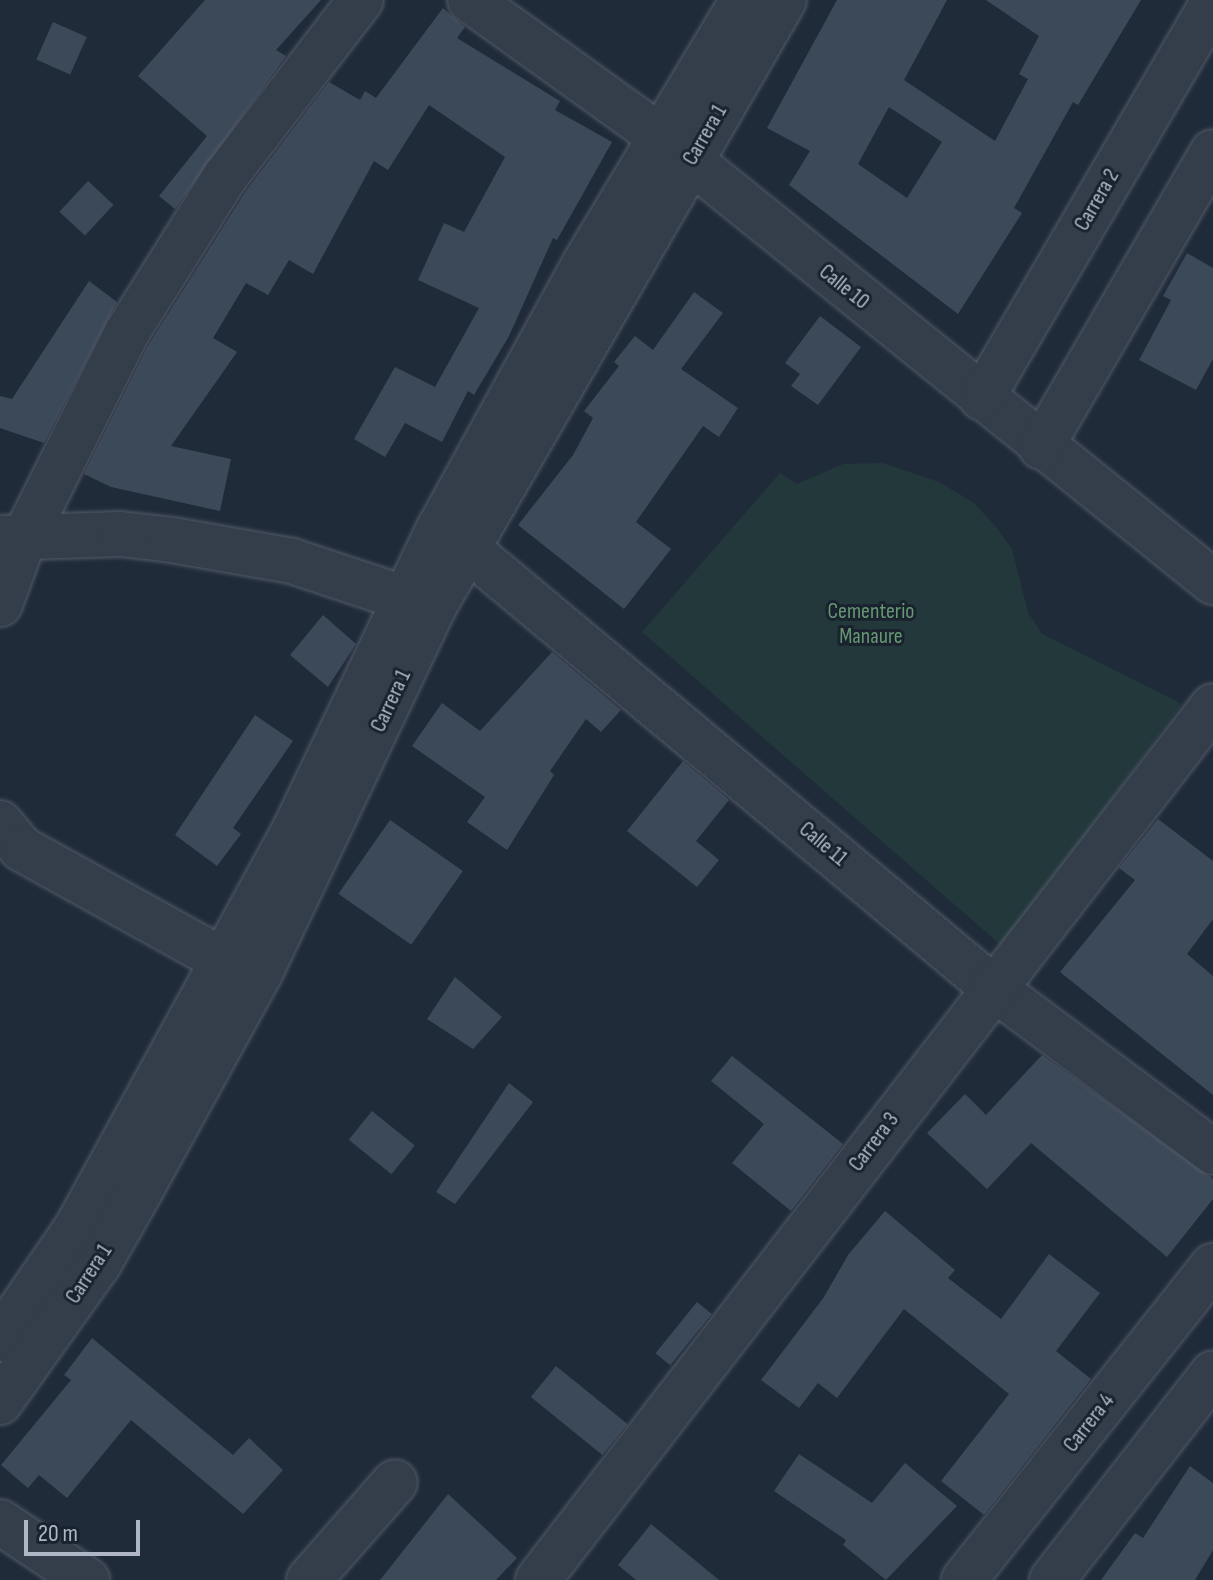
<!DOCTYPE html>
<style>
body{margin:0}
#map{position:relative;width:1213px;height:1580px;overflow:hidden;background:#202b3a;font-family:"Sofia Sans Condensed",sans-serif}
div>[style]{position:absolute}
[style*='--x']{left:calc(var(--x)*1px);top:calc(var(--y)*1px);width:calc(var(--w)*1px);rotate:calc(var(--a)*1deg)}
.green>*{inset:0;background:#22383b}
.building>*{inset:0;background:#3c4959;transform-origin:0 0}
.roads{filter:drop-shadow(0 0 2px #525a68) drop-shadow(0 0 2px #525a68)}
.minor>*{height:44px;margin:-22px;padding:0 22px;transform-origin:22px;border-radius:22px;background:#343d4a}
span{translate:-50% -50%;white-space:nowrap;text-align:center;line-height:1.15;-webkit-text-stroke:6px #19222e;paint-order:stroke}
.street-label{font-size:22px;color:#afb7c6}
.park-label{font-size:22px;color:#659871}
.scale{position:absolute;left:24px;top:1520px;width:116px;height:36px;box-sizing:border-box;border:4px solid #afb7c6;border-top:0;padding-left:10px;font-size:24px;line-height:28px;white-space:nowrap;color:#afb7c6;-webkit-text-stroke:6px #19222e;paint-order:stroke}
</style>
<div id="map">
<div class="green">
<div style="clip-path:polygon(883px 463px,939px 482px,974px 503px,997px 528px,1012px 549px,1028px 612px,1042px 634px,1182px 704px,1003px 947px,642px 632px,780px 473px,797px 484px,843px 464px)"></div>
</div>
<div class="building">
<div style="clip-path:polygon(205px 0,321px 0,276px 50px,286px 56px,175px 209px,159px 196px,207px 136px,138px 76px)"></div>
<div style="clip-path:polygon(evenodd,837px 0,947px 0,904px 80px,995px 141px,1028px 79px,1019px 74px,1039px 36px,986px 0,1141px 0,1078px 105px,1073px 102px,1014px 208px,1022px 213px,958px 314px,789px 185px,810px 151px,767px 128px,837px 0,889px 107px,942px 142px,907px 198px,858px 164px,889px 107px)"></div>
<div style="clip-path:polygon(443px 8px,465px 27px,457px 38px,560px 101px,555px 110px,612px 142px,557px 240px,553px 238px,509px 336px,474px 395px,468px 391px,442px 442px,405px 423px,385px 457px,354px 439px,395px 367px,435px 387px,479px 308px,418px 280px,444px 223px,464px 232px,505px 157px,429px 105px,388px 170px,374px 161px,313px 274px,289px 260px,268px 295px,246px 283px,213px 338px,237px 352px,171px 446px,231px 459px,220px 511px,111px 487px,84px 474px,148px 346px,246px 191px,329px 82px,360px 100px,365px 91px,376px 98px)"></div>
<div style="left:53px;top:22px;width:37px;height:41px;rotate:24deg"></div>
<div style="left:88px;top:181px;width:35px;height:42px;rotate:43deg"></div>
<div style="clip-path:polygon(1187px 253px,1213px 268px,1213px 359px,1196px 390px,1139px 360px,1171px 300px,1163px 296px)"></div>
<div style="clip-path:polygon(89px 281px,117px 302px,44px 443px,0 428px,0 396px,12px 399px)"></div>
<div style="clip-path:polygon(694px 292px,723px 313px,681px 369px,738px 408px,719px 437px,703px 426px,636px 522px,671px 549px,624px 609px,518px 525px,573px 455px,593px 418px,584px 411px,619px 366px,614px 362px,635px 336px,653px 350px)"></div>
<div style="clip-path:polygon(820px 316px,861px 347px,818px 405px,791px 386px,800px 374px,785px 363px)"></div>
<div style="clip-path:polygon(323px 615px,356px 644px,328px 687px,290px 655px)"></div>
<div style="clip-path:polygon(552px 652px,621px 710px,601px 732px,586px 719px,550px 771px,554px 775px,507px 850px,467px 822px,485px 797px,412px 746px,442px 703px,480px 731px)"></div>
<div style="clip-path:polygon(255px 715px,293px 741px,233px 828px,241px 834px,217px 866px,175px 835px)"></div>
<div style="clip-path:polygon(683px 761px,729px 800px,696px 841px,719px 860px,697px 887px,627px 831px)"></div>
<div style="clip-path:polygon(1158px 819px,1213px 861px,1213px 919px,1187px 954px,1213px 976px,1213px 1095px,1060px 972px,1135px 880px,1119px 868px)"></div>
<div style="left:390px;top:820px;width:89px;height:90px;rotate:35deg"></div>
<div style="clip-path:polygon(455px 977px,502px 1017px,473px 1049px,427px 1019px)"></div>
<div style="clip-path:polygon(1042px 1055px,1213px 1179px,1213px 1199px,1167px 1257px,1031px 1143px,987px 1189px,927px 1133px,965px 1094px,986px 1115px)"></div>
<div style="clip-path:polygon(732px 1056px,843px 1144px,791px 1211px,732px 1163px,764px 1124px,711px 1081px)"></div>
<div style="clip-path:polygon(509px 1083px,533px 1102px,455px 1204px,436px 1192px)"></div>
<div style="left:372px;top:1111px;width:55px;height:37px;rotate:39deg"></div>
<div style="clip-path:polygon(885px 1211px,955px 1270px,948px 1278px,1001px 1319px,1049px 1254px,1100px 1293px,1056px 1351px,1091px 1379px,984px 1515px,941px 1481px,1009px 1394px,904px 1309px,837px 1398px,818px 1383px,799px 1408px,761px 1380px,824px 1297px,848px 1255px)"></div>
<div style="left:697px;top:1302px;width:19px;height:66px;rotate:39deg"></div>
<div style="clip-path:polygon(92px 1338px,233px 1455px,249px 1438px,283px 1470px,243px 1514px,131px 1420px,67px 1498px,39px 1475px,28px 1488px,1px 1465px,71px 1380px,64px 1375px)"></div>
<div style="left:556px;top:1366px;width:92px;height:40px;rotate:39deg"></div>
<div style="clip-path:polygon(799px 1454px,872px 1503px,905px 1463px,957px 1506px,886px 1580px,843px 1545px,846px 1540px,774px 1491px)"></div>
<div style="clip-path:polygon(1190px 1466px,1213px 1483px,1213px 1550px,1195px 1580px,1101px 1580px,1135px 1533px,1143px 1538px)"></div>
<div style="clip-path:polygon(448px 1494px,517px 1558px,496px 1580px,380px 1580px)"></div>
<div style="clip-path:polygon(651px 1524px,719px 1580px,636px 1580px,618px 1565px)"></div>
</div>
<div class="roads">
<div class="minor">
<div style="--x:470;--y:0;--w:235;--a:35.7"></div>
<div style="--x:661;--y:137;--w:709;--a:38.87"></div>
<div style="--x:982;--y:398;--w:458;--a:-59.7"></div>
<div style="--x:1041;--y:447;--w:341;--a:-59.8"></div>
<div style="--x:445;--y:530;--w:713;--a:39.88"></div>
<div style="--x:992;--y:987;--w:276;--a:36.7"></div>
<div style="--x:2;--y:538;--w:118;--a:-1.9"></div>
<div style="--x:120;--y:534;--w:52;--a:6.6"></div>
<div style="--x:172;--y:540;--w:122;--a:9.9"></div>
<div style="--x:292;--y:561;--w:149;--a:18.4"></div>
<div style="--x:0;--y:604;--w:67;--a:-69.9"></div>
<div style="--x:23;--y:541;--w:231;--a:-63.5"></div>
<div style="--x:126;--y:334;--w:186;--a:-57.8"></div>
<div style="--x:225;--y:177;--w:223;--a:-52.5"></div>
<div style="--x:0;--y:823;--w:34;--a:50"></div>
<div style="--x:22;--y:849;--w:229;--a:29"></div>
<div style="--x:0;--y:1339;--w:134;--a:-55.4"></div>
<div style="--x:76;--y:1229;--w:456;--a:-61.3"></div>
<div style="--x:295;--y:829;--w:335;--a:-64.4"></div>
<div style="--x:440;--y:527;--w:301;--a:-61.2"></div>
<div style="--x:585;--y:263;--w:307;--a:-59"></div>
<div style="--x:0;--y:1402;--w:171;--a:-54.5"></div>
<div style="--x:99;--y:1263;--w:83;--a:-60.3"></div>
<div style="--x:140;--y:1191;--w:249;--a:-61.2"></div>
<div style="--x:260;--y:973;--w:404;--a:-64.6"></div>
<div style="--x:433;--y:608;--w:702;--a:-60"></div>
<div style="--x:0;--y:1522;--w:105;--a:33.7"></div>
<div style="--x:309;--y:1580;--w:130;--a:-48.7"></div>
<div style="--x:538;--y:1580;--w:1104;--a:-52.32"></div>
<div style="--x:964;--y:1580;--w:401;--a:-51.6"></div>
<div style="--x:1052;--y:1580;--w:262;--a:-52.1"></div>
</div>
</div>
<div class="street-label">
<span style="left:705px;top:135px;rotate:-60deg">Carrera 1</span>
<span style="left:1097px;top:200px;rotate:-60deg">Carrera 2</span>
<span style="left:844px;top:287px;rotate:39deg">Calle 10</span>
<span style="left:391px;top:701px;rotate:-65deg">Carrera 1</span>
<span style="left:823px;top:844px;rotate:40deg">Calle 11</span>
<span style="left:874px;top:1142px;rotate:-53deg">Carrera 3</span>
<span style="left:89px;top:1274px;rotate:-57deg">Carrera 1</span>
<span style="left:1089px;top:1423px;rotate:-52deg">Carrera 4</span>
</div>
<div class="park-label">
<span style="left:871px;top:624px">Cementerio<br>Manaure</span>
</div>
<div class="scale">20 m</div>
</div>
